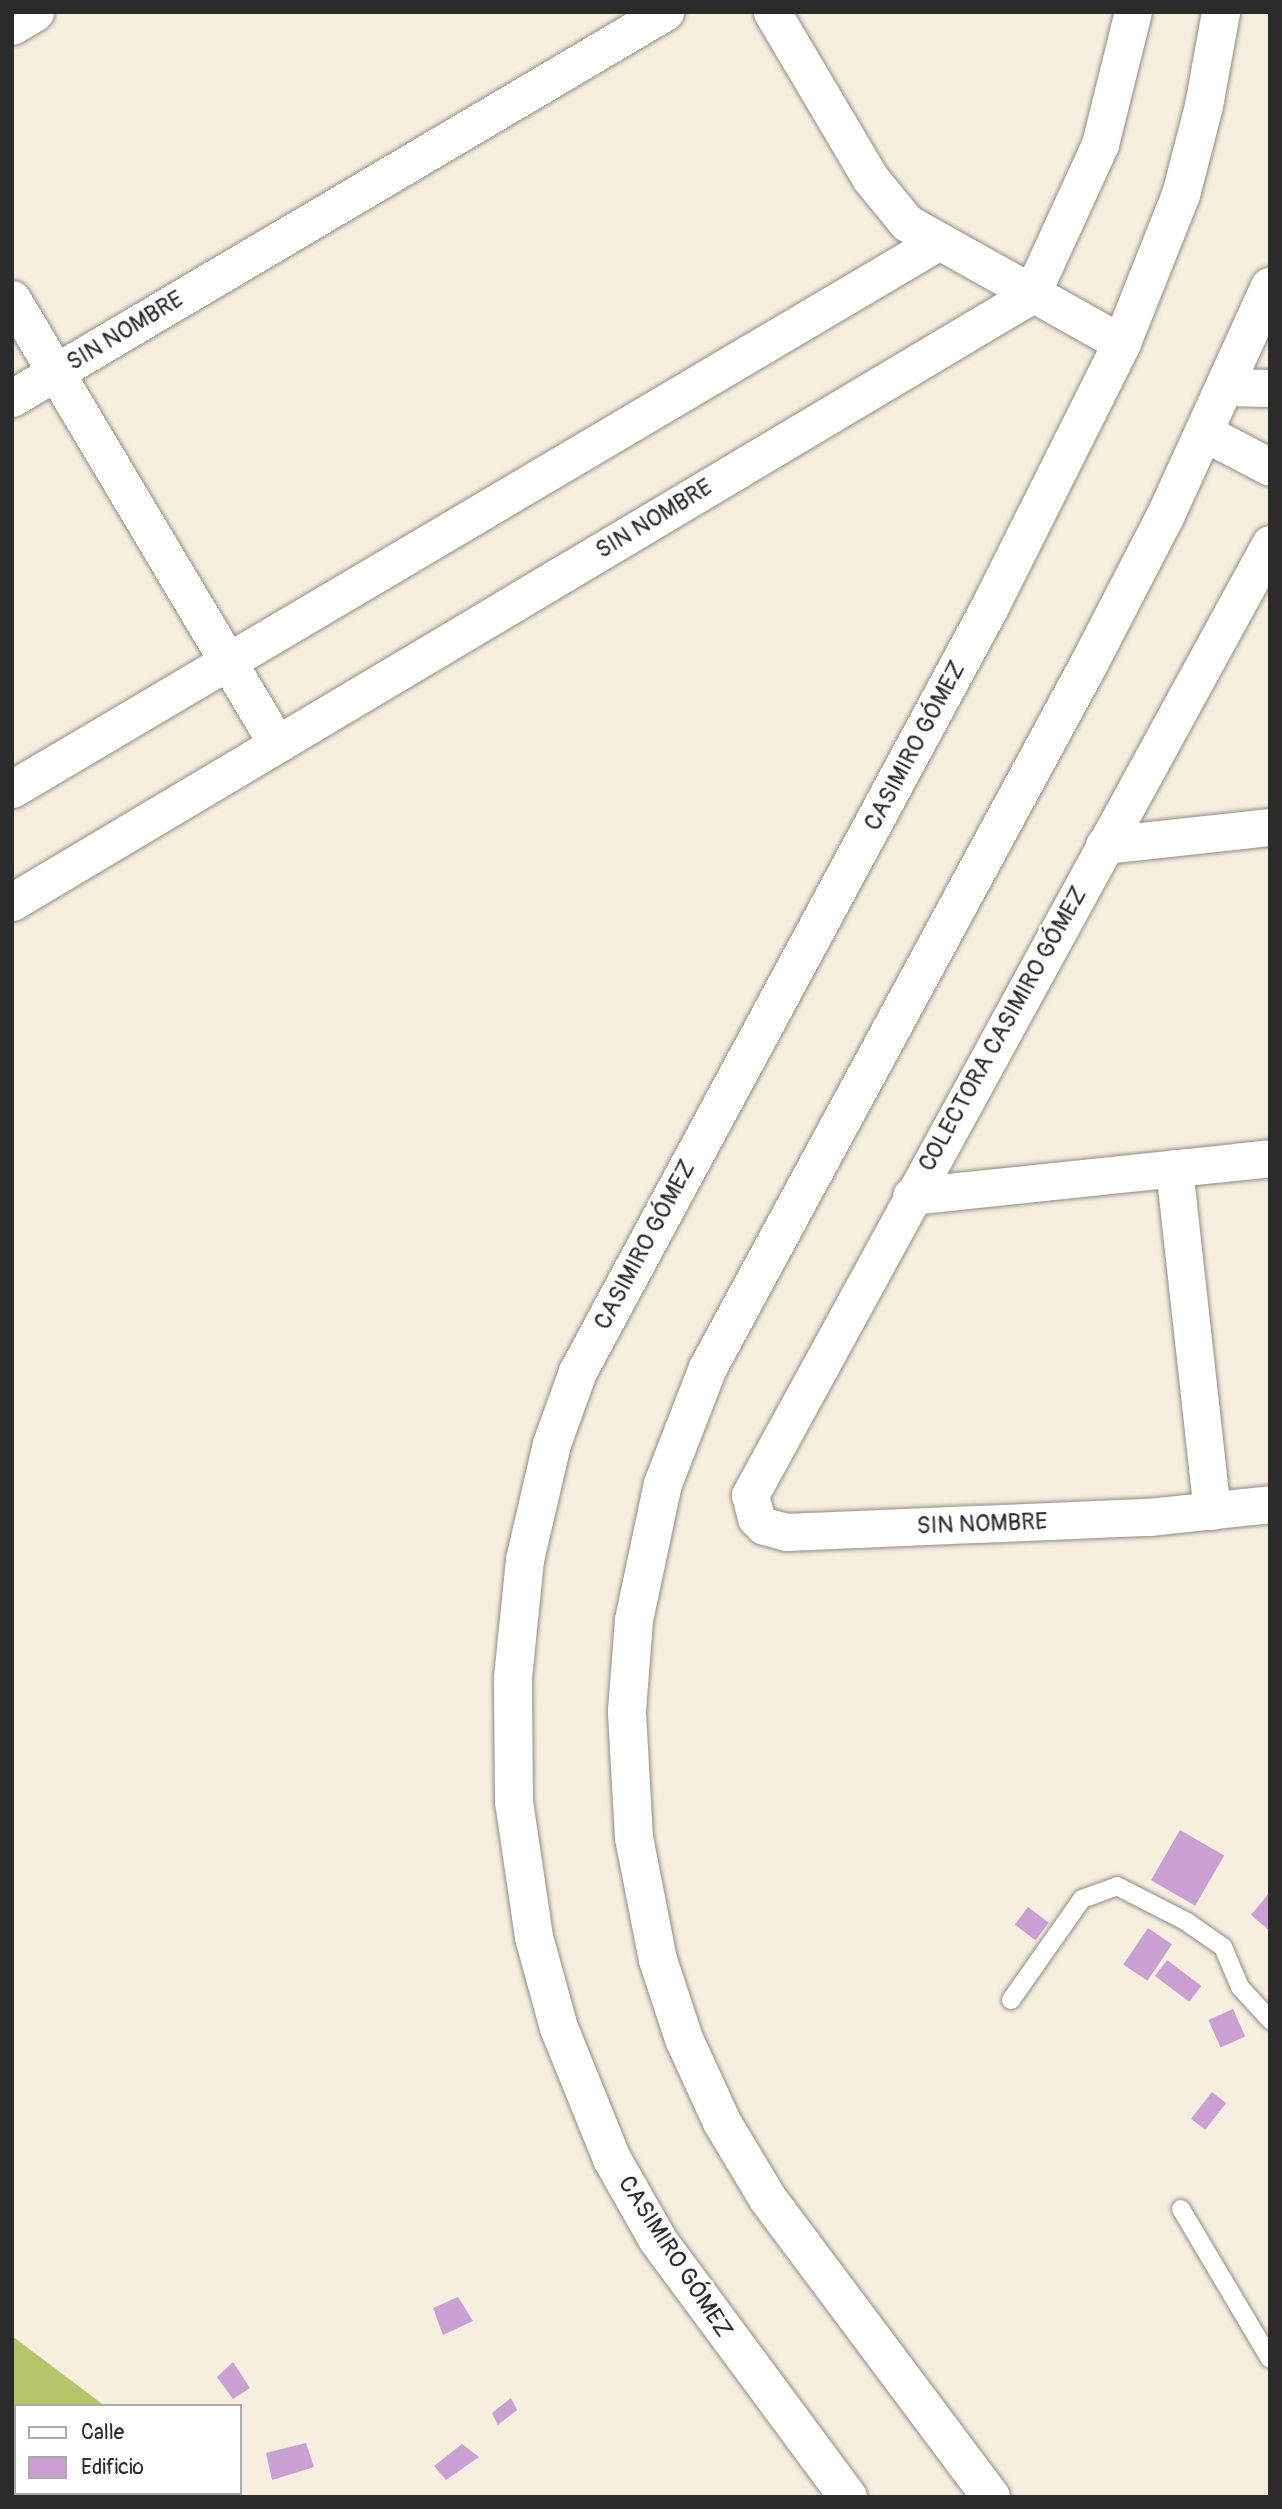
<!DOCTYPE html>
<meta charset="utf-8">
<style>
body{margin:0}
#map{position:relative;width:1282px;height:2509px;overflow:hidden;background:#f6eede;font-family:Pangolin,sans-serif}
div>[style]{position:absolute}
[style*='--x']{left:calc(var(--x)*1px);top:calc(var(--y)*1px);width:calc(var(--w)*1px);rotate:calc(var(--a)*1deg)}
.green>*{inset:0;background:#b4c669}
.building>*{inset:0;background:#caa0d2;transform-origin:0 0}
.roads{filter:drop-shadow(0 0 2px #908c84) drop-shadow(0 0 2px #908c84)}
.service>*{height:18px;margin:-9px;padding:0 9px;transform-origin:9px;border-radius:9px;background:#fff}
.minor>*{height:37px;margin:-18.5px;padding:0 18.5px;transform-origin:18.5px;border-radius:18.5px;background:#fff}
.primary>*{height:38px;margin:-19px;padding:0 19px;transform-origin:19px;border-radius:19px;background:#fff}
span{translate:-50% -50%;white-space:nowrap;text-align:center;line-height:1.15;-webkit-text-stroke:6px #fff;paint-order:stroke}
.street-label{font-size:24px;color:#2b2b2b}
.frame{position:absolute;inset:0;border:14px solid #2b2b2b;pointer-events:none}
.legend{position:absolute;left:14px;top:2404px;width:228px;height:91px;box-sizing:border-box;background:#fff;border:2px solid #aaa;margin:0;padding:9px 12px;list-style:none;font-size:21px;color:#2b2b2b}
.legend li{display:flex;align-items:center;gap:14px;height:35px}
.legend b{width:35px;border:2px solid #aaa}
</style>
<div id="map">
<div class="green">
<div style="clip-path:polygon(12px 2336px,105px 2406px,16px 2406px,16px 2493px,205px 2497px,12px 2497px)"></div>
</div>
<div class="building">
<div style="left:1180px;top:1830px;width:51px;height:58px;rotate:30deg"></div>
<div style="clip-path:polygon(1270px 1892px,1270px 1931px,1251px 1915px)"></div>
<div style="left:1028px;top:1907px;width:26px;height:22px;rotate:37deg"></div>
<div style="left:1148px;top:1928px;width:29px;height:44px;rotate:34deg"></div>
<div style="left:1167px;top:1960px;width:43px;height:20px;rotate:37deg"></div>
<div style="left:1233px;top:2009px;width:30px;height:27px;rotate:66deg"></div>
<div style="left:1212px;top:2092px;width:18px;height:34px;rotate:38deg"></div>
<div style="clip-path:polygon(458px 2297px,473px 2321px,443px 2335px,433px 2308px)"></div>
<div style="clip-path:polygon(233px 2362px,250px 2388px,233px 2399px,217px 2377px)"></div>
<div style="clip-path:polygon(511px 2398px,517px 2410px,498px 2425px,492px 2413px)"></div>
<div style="clip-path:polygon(306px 2443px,314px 2467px,272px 2480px,266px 2453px)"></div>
<div style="clip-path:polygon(462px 2444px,479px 2457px,446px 2480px,434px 2466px)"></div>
</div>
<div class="roads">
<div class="service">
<div style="--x:1011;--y:2000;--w:123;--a:-54.9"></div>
<div style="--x:1082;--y:1899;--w:37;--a:-20"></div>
<div style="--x:1117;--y:1886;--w:79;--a:27.2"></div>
<div style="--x:1187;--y:1922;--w:44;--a:34.8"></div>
<div style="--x:1223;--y:1947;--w:43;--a:67"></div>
<div style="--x:1240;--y:1987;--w:45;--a:47.7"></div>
<div style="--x:1181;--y:2209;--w:174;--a:59.3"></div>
</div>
<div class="minor">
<div style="--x:772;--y:12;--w:193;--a:59.4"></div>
<div style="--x:870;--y:178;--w:58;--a:50.6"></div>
<div style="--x:907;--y:223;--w:246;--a:29.2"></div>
<div style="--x:12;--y:26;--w:27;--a:-31"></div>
<div style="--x:12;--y:299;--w:518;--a:59.23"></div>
<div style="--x:1226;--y:387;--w:44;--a:1.3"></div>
<div style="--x:12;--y:398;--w:759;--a:-30.59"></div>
<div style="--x:1205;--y:433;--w:73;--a:27.6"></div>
<div style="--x:1270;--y:544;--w:1084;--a:118.67"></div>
<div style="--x:750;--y:1495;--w:24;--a:75"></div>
<div style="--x:756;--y:1518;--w:11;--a:45"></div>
<div style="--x:764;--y:1526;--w:23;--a:15"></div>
<div style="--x:786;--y:1532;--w:363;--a:-2.4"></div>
<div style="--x:1149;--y:1517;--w:122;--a:-6.1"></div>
<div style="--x:12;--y:789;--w:1073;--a:-30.58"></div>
<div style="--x:1104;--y:845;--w:167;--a:-6.2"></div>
<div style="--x:12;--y:902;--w:1186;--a:-30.78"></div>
<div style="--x:1031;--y:295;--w:166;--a:-65.4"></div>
<div style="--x:1100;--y:144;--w:136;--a:-76"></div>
<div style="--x:1174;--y:1168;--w:345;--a:83.7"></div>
<div style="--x:911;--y:1196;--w:361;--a:-6"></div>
</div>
<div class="primary">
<div style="--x:848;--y:2497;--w:320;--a:-126.5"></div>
<div style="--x:658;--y:2240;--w:93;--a:-119.6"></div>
<div style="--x:612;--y:2159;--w:141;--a:-112"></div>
<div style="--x:559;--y:2028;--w:94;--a:-105.4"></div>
<div style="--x:534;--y:1937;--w:136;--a:-98.4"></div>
<div style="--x:514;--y:1802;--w:124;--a:-90.5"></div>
<div style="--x:513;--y:1678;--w:119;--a:-84.2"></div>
<div style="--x:525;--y:1560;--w:119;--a:-76.9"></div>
<div style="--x:552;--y:1444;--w:77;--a:-70.1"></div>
<div style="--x:578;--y:1372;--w:867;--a:-61.69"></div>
<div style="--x:989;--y:609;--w:297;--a:-63.4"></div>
<div style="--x:1122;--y:343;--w:159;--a:-68.3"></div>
<div style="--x:1181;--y:195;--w:92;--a:-75.5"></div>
<div style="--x:1204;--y:106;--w:96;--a:-79.7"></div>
<div style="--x:991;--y:2497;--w:372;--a:-126.8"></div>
<div style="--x:768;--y:2199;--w:90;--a:-120.9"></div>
<div style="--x:722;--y:2122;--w:91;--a:-114.6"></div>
<div style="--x:684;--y:2039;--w:83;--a:-108.2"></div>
<div style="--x:658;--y:1960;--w:124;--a:-101.1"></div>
<div style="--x:634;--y:1838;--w:127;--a:-93.2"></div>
<div style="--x:627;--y:1711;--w:91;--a:-85.6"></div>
<div style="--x:634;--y:1620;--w:139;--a:-78"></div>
<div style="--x:663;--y:1484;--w:124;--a:-68.8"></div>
<div style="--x:708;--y:1368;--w:800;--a:-61.58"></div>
<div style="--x:1089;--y:664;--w:165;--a:-62.7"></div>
<div style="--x:1165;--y:517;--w:253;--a:-65.5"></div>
</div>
</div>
<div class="street-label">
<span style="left:125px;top:331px;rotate:-31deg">SIN NOMBRE</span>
<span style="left:654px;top:519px;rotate:-31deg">SIN NOMBRE</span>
<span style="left:915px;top:746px;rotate:-62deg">CASIMIRO GÓMEZ</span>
<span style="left:1003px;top:1029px;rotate:-61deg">COLECTORA CASIMIRO GÓMEZ</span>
<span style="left:645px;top:1245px;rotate:-62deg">CASIMIRO GÓMEZ</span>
<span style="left:982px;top:1524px;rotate:-2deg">SIN NOMBRE</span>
<span style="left:675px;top:2257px;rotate:57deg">CASIMIRO GÓMEZ</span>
</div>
<div class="frame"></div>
<ul class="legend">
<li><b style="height:9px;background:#fff"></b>Calle</li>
<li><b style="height:19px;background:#caa0d2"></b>Edificio</li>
</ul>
</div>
